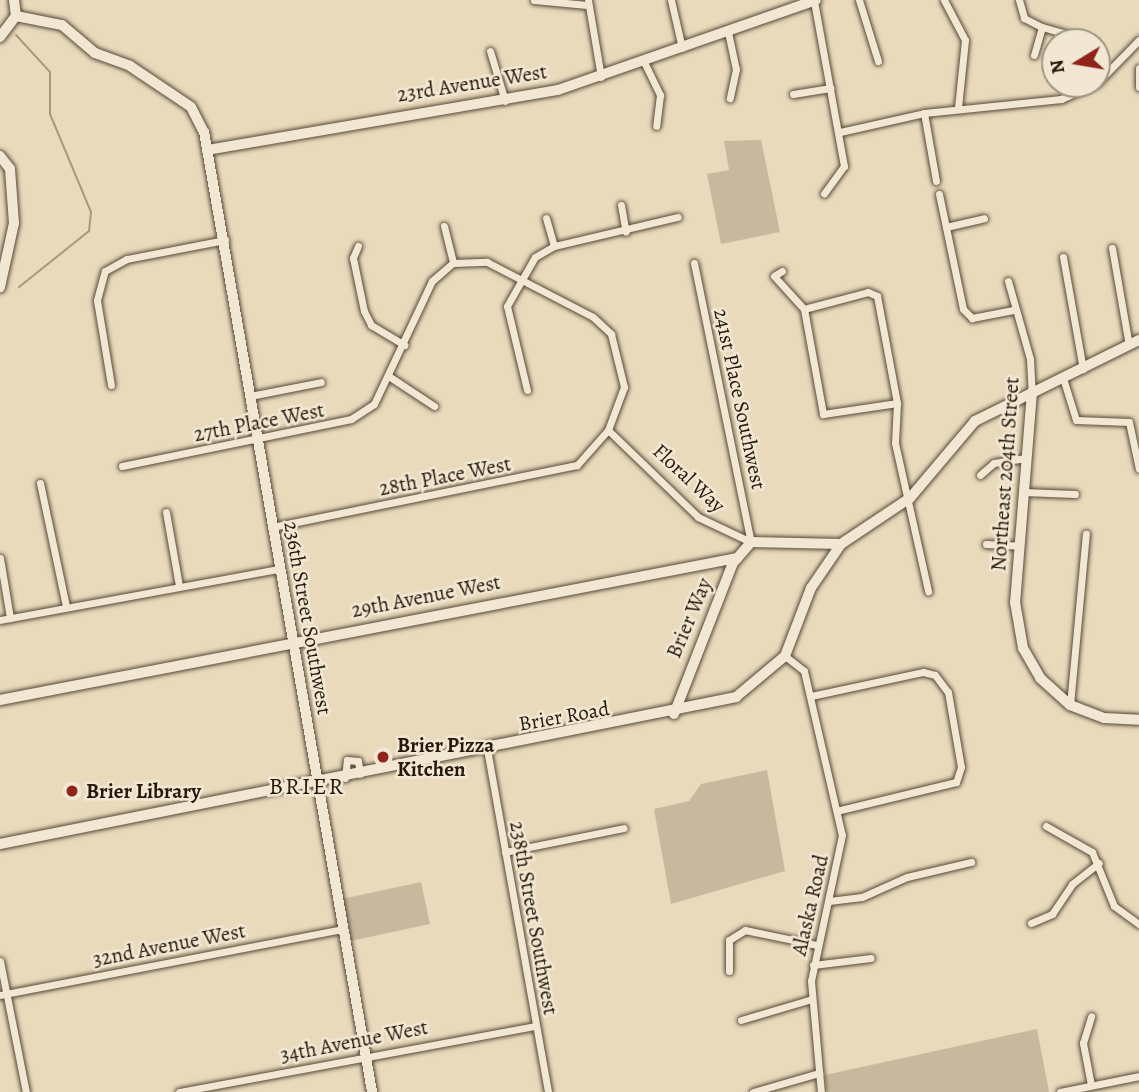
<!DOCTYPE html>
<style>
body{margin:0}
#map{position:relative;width:1139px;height:1092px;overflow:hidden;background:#e9dabc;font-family:Alegreya,serif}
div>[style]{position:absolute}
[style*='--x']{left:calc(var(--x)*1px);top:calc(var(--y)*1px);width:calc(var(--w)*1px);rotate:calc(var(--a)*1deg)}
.green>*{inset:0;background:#c8b99e;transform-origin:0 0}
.stream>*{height:2px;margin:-1px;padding:0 1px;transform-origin:1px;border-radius:1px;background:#a79880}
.roads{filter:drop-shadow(0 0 2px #574937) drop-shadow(0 0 2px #574937)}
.street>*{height:7px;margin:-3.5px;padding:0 3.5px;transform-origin:3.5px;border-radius:3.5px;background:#f1e7d3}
.secondary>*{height:10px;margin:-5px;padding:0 5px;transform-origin:5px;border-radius:5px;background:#f1e7d3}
.dots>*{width:19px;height:19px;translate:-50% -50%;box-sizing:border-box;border:4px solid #f1e7d3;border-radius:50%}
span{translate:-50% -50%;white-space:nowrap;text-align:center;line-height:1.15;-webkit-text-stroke:5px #f1e7d3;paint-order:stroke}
.street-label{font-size:21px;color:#26190b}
.poi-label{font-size:21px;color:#26190b;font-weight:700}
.left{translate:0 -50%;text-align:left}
.quarter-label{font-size:24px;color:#26190b;letter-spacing:2px}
.north{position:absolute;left:1041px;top:28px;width:70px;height:70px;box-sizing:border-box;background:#f1e7d3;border:2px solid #a09583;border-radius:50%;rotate:259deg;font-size:19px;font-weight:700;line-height:28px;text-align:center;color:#26190b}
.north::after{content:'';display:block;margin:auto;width:24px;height:32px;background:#8f2418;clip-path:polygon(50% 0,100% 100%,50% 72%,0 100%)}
</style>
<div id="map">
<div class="green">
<div style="clip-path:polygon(761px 140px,780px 232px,721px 244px,707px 174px,729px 170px,724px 141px)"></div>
<div style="clip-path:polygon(767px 770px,785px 871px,671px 904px,654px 809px,689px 801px,701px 784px)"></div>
<div style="left:421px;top:882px;width:43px;height:80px;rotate:78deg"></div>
<div style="clip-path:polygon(1037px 1029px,1049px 1092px,827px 1092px,825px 1075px)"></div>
</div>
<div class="stream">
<div style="--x:16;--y:35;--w:50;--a:47.4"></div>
<div style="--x:50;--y:72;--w:42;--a:90"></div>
<div style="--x:50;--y:114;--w:106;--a:67.3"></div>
<div style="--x:91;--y:212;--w:19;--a:96"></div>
<div style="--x:89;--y:231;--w:90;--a:141.3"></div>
</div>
<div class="roads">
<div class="street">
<div style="--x:534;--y:0;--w:53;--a:5.4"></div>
<div style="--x:588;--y:0;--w:78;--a:80.4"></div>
<div style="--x:671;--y:0;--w:49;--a:77.1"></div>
<div style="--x:859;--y:0;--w:64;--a:72.7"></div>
<div style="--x:944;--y:0;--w:45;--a:62.3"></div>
<div style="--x:965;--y:40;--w:68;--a:95.9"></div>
<div style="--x:1019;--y:0;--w:19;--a:74"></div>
<div style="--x:1024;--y:18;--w:20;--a:27"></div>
<div style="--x:1042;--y:27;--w:29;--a:106"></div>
<div style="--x:814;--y:1;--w:168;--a:79.7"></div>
<div style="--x:844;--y:166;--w:34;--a:126"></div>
<div style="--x:1042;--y:27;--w:36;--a:16"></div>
<div style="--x:728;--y:32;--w:38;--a:78"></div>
<div style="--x:736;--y:69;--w:30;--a:102"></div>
<div style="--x:490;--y:51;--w:52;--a:73.3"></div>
<div style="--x:644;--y:62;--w:37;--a:64"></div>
<div style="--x:660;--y:95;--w:31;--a:97"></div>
<div style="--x:1139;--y:68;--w:19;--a:90"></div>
<div style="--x:1097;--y:83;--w:60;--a:-45.7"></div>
<div style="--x:793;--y:94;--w:38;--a:-9"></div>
<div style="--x:924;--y:113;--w:69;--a:80"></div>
<div style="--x:840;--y:132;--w:86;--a:-12.7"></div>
<div style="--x:924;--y:113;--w:138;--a:-5.8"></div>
<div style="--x:1061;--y:99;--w:37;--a:-24"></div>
<div style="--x:939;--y:194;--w:117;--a:78.2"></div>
<div style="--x:963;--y:309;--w:13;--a:45"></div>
<div style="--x:972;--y:318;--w:42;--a:-11"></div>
<div style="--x:621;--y:205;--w:27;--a:80"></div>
<div style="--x:546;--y:218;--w:29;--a:74"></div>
<div style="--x:444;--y:226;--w:38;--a:76"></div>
<div style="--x:946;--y:227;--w:39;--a:-13"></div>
<div style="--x:358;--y:246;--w:13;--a:113"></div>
<div style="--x:353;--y:258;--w:54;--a:78.3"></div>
<div style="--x:364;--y:311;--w:16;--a:63"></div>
<div style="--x:371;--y:325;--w:39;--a:31"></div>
<div style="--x:1112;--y:248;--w:98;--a:80.1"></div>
<div style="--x:1063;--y:257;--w:114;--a:79.9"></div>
<div style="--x:694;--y:263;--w:285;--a:78.5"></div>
<div style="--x:782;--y:271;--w:9;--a:148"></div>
<div style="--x:774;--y:276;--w:45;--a:47.7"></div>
<div style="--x:1008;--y:281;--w:81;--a:74.2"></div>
<div style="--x:1030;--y:359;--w:33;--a:87"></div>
<div style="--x:804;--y:309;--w:66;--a:-14.9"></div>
<div style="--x:868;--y:292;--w:10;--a:24"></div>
<div style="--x:877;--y:296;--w:109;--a:79.4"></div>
<div style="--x:897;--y:403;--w:40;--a:92.9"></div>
<div style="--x:895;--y:443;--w:152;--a:77.4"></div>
<div style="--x:804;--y:309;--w:107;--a:79.7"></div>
<div style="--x:823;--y:414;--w:75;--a:-8.5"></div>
<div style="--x:390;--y:377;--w:53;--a:33.4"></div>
<div style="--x:1063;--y:378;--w:44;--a:72.8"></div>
<div style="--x:1076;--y:420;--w:53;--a:2.2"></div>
<div style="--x:1129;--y:422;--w:48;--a:78"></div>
<div style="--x:111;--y:385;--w:86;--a:-99.4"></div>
<div style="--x:97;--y:300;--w:30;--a:-75"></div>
<div style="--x:105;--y:271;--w:25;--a:-29"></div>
<div style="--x:127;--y:259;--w:100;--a:-11"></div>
<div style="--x:527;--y:390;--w:86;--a:-103.4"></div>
<div style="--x:507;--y:306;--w:56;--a:-60.3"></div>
<div style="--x:535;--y:257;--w:22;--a:-30"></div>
<div style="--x:554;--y:246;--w:127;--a:-13.2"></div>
<div style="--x:255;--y:395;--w:67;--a:-11.1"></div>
<div style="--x:608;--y:430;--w:125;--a:44"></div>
<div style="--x:698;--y:517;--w:59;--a:25.3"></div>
<div style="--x:122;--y:466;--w:234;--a:-11.6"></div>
<div style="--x:351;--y:419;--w:27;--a:-33"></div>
<div style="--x:374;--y:404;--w:136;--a:-64.8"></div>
<div style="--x:432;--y:281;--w:28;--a:-41"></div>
<div style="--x:453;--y:263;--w:34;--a:-2"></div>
<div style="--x:487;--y:262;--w:119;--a:27.4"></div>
<div style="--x:593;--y:317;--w:25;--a:43"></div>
<div style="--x:611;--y:334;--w:55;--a:76.2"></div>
<div style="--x:624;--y:387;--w:46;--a:110.4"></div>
<div style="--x:608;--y:430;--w:47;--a:131.5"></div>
<div style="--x:577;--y:465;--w:310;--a:168.5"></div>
<div style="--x:980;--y:475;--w:18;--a:-41"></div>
<div style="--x:994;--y:463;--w:32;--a:-9"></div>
<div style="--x:40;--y:483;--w:126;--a:78.1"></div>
<div style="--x:1023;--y:492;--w:52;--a:2.2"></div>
<div style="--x:166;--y:512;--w:75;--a:80"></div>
<div style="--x:986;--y:544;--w:33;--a:3"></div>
<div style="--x:0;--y:558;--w:61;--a:80.5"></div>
<div style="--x:0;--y:620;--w:284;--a:-10.4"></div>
<div style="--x:785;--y:656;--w:24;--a:38"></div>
<div style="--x:804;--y:671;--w:168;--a:77"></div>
<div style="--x:842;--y:835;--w:149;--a:102"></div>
<div style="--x:811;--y:981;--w:111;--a:84.9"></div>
<div style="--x:811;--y:696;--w:115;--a:-12.1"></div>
<div style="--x:923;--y:672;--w:12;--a:14"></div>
<div style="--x:935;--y:675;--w:21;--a:53"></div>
<div style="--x:948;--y:692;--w:76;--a:80.2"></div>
<div style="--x:961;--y:767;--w:16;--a:108"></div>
<div style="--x:956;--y:782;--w:119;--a:166.4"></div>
<div style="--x:1070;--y:705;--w:172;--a:-84.7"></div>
<div style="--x:487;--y:749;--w:348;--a:79.9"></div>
<div style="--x:345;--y:778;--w:18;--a:-84"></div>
<div style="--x:347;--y:760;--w:11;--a:5"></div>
<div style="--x:358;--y:761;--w:13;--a:81"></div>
<div style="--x:1046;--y:826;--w:53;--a:29.5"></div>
<div style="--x:1092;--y:852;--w:58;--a:67.8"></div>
<div style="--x:1114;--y:906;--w:31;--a:36"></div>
<div style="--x:505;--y:852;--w:121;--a:-11.4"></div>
<div style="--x:829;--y:901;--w:33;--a:-7"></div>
<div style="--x:862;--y:897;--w:49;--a:-24"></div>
<div style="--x:907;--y:877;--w:66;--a:-13.2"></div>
<div style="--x:1031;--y:923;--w:23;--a:-23"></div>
<div style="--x:1052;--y:914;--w:36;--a:-56"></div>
<div style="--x:1072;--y:884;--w:34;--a:-38"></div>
<div style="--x:0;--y:961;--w:134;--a:78.8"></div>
<div style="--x:813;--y:965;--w:58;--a:-6.9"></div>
<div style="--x:729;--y:971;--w:31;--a:-90"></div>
<div style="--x:729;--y:940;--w:19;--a:-32"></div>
<div style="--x:745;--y:930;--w:74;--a:11.8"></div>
<div style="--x:0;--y:995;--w:350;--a:-10.9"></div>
<div style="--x:741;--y:1020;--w:74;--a:-16.5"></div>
<div style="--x:1091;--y:1085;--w:43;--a:-100.8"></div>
<div style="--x:1083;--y:1043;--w:28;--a:-73"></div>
<div style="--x:179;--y:1092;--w:362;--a:-10.5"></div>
<div style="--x:753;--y:1092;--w:69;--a:-16.1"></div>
<div style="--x:1060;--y:1092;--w:81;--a:-11.4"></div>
</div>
<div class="secondary">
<div style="--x:14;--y:0;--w:16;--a:83"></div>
<div style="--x:16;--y:16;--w:47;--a:11.1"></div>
<div style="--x:62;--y:25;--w:43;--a:40.3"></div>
<div style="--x:95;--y:53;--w:37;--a:20"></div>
<div style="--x:130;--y:66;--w:73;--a:33.9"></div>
<div style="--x:191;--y:107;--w:28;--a:63"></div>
<div style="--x:204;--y:132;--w:975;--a:80.07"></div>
<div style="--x:0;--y:37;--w:26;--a:-53"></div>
<div style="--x:207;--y:150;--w:356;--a:-9.7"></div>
<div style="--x:558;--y:90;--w:273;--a:-19.2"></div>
<div style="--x:0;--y:156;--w:16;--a:52"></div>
<div style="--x:10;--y:169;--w:54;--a:85.8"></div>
<div style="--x:14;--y:223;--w:66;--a:102.3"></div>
<div style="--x:1032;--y:392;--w:211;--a:94.6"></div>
<div style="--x:1015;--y:602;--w:47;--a:80.1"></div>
<div style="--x:1023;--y:648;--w:34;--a:60"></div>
<div style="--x:1040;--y:678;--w:40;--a:42"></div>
<div style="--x:1070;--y:705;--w:36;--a:21"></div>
<div style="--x:1104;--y:718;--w:35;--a:3"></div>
<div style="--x:0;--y:700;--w:751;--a:-10.91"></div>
<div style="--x:674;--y:714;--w:162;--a:-68.7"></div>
<div style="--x:733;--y:563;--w:28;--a:-49"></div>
<div style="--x:751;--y:542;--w:90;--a:1.3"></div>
<div style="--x:0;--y:844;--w:751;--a:-11.29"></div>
<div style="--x:736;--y:697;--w:64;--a:-39.9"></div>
<div style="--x:785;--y:656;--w:73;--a:-69.1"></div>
<div style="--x:811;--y:588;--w:53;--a:-55.7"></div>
<div style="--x:841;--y:544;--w:83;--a:-33.7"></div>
<div style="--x:910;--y:498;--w:101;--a:-49.8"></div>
<div style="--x:975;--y:421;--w:183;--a:-26.3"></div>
</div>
</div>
<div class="dots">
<div style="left:383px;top:757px;background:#8f2418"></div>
<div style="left:72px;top:791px;background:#8f2418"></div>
</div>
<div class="street-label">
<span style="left:472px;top:83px;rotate:-9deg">23rd Avenue West</span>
<span style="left:740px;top:399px;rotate:78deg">241st Place Southwest</span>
<span style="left:259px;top:422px;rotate:-11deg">27th Place West</span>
<span style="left:1005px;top:474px;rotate:-86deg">Northeast 204th Street</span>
<span style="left:445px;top:476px;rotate:-11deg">28th Place West</span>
<span style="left:689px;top:478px;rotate:43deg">Floral Way</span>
<span style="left:426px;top:596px;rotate:-11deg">29th Avenue West</span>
<span style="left:308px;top:618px;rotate:80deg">236th Street Southwest</span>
<span style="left:689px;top:618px;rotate:-67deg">Brier Way</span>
<span style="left:564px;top:716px;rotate:-10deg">Brier Road</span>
<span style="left:810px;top:905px;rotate:-77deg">Alaska Road</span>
<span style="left:534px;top:918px;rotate:80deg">238th Street Southwest</span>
<span style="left:169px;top:945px;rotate:-11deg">32nd Avenue West</span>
<span style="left:354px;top:1041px;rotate:-11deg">34th Avenue West</span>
</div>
<div class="poi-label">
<span class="left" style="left:397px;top:757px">Brier Pizza<br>Kitchen</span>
<span class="left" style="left:86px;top:791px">Brier Library</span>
</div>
<div class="quarter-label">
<span style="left:307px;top:787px">BRIER</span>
</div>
<div class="north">N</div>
</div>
